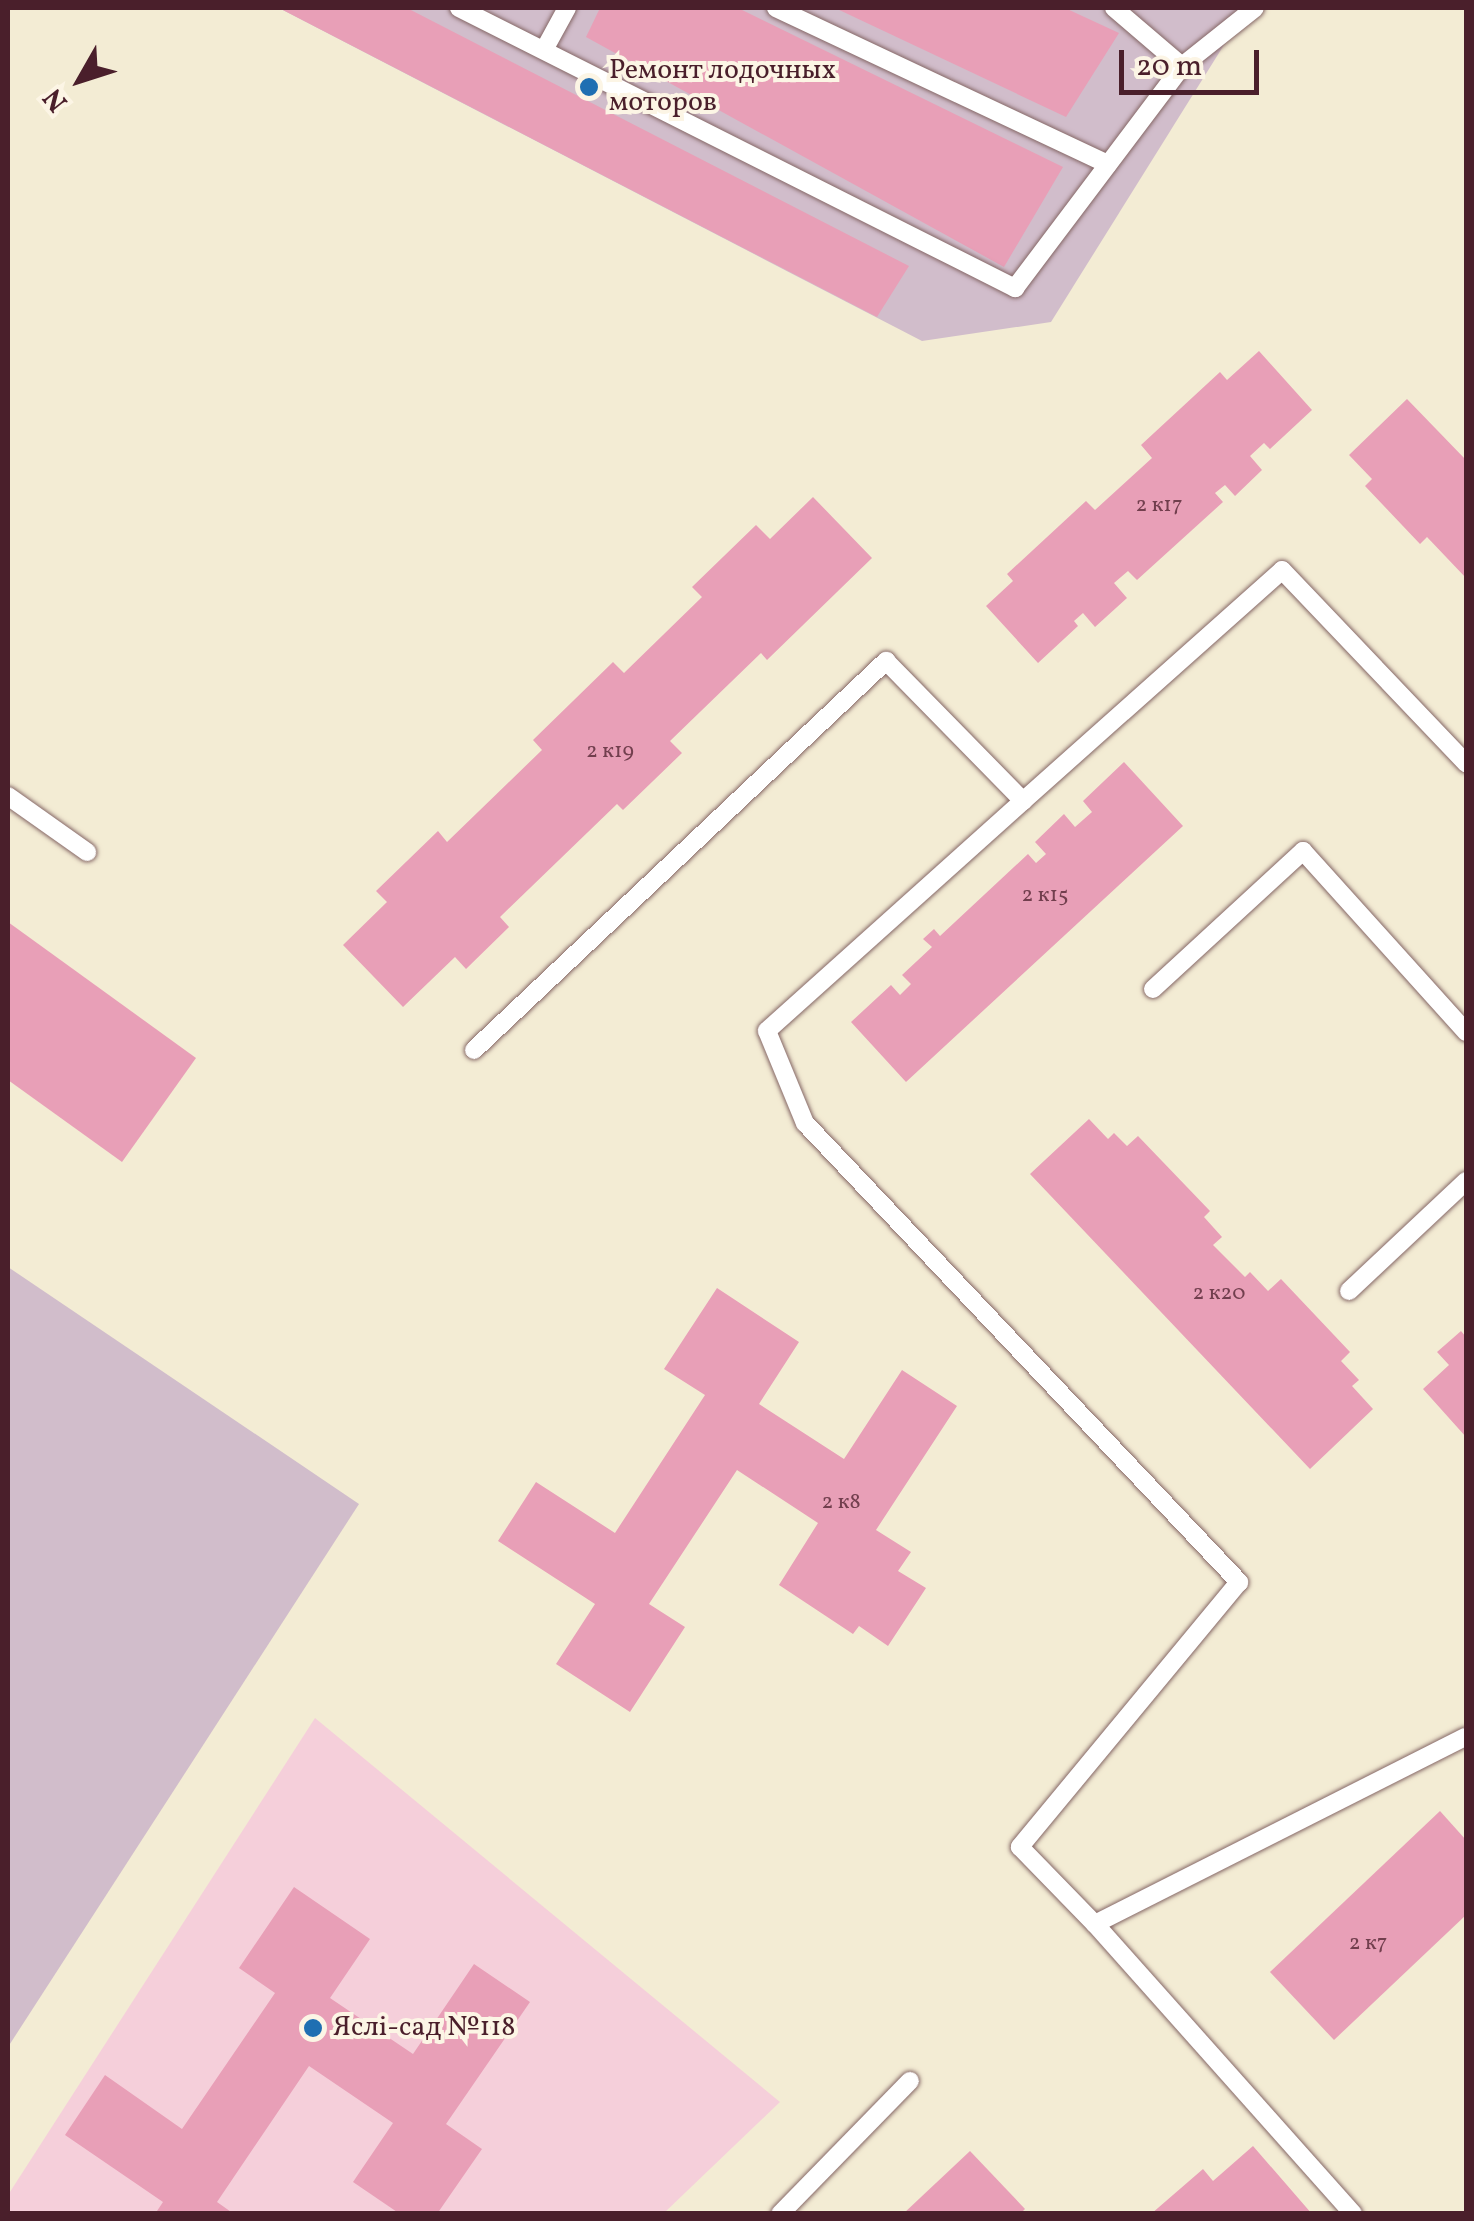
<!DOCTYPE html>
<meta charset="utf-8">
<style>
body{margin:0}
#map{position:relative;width:1474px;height:2221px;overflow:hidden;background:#f3ecd4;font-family:Vollkorn,serif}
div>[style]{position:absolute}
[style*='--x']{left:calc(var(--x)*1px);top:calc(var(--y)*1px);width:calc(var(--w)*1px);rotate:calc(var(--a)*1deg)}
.built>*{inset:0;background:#f5cfda}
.industrial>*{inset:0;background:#d1bdcb}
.building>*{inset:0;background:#e89fb7}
.roads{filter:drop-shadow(0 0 2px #856766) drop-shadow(0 0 2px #856766)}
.lane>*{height:18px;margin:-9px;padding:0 9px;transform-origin:9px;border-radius:9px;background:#fff}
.dots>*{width:28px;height:28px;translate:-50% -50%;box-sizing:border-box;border:5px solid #fcf5e5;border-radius:50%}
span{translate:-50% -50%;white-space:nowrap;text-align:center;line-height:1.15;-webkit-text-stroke:8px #fcf5e5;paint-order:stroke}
.number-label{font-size:22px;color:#723f4e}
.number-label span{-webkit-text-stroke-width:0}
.poi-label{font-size:28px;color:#4a1f2b}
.left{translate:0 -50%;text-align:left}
.frame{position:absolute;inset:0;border:10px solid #4a1f2b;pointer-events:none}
.north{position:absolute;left:30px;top:30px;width:100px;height:100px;-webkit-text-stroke:8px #fcf5e5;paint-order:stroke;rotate:231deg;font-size:28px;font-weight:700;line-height:40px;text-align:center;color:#4a1f2b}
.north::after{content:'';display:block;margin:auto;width:35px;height:45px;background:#4a1f2b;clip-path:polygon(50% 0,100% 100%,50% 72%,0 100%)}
.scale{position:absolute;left:1119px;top:50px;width:140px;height:45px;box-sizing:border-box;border:5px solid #4a1f2b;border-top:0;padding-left:12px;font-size:30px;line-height:35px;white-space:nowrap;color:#4a1f2b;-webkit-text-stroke:8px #fcf5e5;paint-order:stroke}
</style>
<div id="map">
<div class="built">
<div style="clip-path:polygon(315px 1718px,780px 2102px,664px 2213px,8px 2214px,8px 2195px)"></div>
</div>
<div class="industrial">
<div style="clip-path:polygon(279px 8px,1247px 8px,1051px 322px,922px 341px)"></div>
<div style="clip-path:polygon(8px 1267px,359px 1504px,8px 2047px)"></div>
</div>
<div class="building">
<div style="clip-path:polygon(279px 8px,407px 8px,909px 266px,877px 317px)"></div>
<div style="clip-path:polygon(600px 8px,738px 8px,1063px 167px,1004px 267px,586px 37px)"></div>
<div style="clip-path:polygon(835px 8px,1065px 8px,1119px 33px,1066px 117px)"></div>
<div style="clip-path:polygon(1259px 351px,1312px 410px,1270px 449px,1264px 443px,1250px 456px,1262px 470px,1235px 496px,1225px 485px,1215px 493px,1223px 502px,1137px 580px,1128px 571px,1114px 583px,1127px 598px,1095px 627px,1083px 613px,1074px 621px,1078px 626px,1038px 663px,986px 606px,1013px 581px,1007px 574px,1086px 501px,1095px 510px,1152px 458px,1141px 445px,1220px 372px,1227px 380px)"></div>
<div style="clip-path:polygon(1407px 399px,1466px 460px,1466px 578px,1427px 537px,1420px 544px,1365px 486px,1372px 479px,1349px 455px)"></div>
<div style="clip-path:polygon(813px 497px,872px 558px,767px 660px,761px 653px,670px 741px,682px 753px,623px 810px,617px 804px,500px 917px,509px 927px,466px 969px,455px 957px,403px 1007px,343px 945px,387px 902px,376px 891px,438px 831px,447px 842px,542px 750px,533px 740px,613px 662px,624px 673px,702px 597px,692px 587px,756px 525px,770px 539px)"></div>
<div style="clip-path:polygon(1124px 762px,1183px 826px,906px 1082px,851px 1022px,891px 985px,900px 995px,911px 984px,902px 975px,932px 947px,923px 939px,934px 929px,940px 936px,1028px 854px,1036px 863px,1046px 854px,1035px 842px,1064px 814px,1075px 827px,1092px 812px,1083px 801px)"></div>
<div style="clip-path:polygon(8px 922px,196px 1058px,122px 1162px,8px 1080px)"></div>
<div style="clip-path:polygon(1089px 1119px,1108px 1139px,1114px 1133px,1127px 1146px,1138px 1136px,1210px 1211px,1204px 1217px,1222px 1237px,1213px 1245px,1245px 1277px,1250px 1272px,1268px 1291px,1281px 1279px,1350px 1352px,1341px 1361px,1359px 1380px,1352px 1386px,1373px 1409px,1310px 1469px,1030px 1174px)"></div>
<div style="clip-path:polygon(717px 1288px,799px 1342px,759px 1404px,844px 1459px,902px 1370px,957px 1406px,876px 1530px,911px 1552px,898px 1571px,926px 1588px,888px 1646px,859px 1626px,853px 1634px,779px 1585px,818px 1523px,737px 1470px,649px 1604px,685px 1627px,630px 1712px,556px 1664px,595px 1604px,498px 1541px,536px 1482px,615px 1533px,705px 1395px,664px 1369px)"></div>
<div style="clip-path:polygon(1461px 1331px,1466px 1337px,1466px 1437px,1423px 1389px,1449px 1365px,1437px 1352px)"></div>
<div style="clip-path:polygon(1440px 1811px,1466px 1840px,1466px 1915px,1334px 2040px,1270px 1972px)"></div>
<div style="clip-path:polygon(294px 1887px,370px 1939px,330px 1998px,413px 2054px,474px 1964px,530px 2002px,446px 2124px,482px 2149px,437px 2214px,400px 2214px,353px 2182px,393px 2123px,309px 2066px,217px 2202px,234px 2214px,155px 2214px,163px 2202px,65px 2135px,105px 2075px,182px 2129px,275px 1993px,239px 1968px)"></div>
<div style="clip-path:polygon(1253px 2146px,1312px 2214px,1151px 2214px,1203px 2169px,1213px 2181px)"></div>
<div style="clip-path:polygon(970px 2151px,1025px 2209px,1020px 2214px,903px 2214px)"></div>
</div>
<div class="roads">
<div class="lane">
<div style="--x:459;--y:8;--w:623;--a:26.73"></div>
<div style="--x:1015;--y:288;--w:278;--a:-53"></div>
<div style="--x:1182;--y:66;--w:93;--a:-38.5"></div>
<div style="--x:776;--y:8;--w:367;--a:25.2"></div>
<div style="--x:1114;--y:8;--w:89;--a:40.5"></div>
<div style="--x:544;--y:50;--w:48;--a:-61.3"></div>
<div style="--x:8;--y:796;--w:97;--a:35.3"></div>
<div style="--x:1023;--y:801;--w:344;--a:138.1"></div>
<div style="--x:767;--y:1031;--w:100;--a:67.6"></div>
<div style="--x:805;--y:1123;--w:632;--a:46.6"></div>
<div style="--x:1239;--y:1582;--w:344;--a:129.6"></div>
<div style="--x:1020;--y:1847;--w:107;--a:45.8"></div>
<div style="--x:1095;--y:1924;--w:388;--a:48.3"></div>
<div style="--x:1153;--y:989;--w:204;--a:-42.6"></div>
<div style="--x:1303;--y:851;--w:244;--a:48"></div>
<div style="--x:474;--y:1050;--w:567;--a:-43.36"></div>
<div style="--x:886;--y:661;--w:196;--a:45.6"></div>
<div style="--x:1023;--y:801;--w:347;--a:-41.7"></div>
<div style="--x:1282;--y:570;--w:267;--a:46.4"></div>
<div style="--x:1349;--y:1291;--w:161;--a:-43.2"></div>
<div style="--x:1095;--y:1924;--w:415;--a:-26.8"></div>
<div style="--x:780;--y:2214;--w:186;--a:-45.7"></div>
</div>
</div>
<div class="dots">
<div style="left:589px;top:87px;background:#1f6fb2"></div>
<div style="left:313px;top:2028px;background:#1f6fb2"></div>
</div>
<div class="number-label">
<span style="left:1159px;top:506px">2 к17</span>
<span style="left:610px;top:752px">2 к19</span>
<span style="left:1045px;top:896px">2 к15</span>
<span style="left:1219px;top:1294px">2 к20</span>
<span style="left:841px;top:1503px">2 к8</span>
<span style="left:1368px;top:1944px">2 к7</span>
</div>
<div class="poi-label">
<span class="left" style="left:609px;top:87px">Ремонт лодочных<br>моторов</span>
<span class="left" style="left:333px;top:2028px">Яслі-сад №118</span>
</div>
<div class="frame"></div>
<div class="north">N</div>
<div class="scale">20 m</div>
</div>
